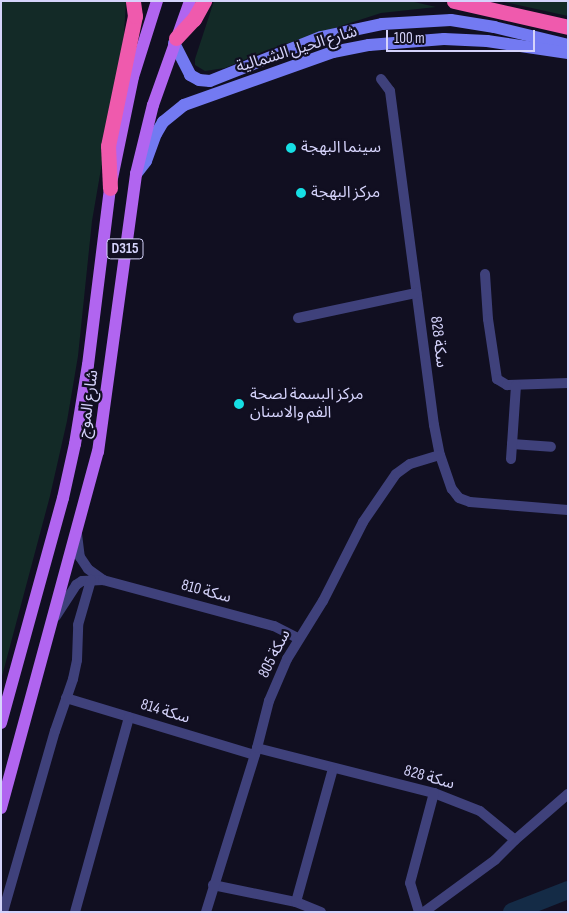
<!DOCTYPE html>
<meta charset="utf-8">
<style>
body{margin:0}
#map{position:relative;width:569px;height:913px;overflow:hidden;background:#110f21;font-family:"Sofia Sans Condensed","Noto Sans Arabic",sans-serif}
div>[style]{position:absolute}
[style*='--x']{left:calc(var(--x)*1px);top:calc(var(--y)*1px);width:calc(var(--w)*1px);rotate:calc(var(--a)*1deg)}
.green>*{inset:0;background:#132a27}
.river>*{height:18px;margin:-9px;padding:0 9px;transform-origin:9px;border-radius:9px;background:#142b46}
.street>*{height:10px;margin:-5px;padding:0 5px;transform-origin:5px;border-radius:5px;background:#3f417b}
.secondary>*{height:12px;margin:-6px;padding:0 6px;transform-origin:6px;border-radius:6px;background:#737af2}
.primary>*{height:12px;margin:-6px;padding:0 6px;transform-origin:6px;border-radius:6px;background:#b165f0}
.highway>*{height:15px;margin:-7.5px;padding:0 7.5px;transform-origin:7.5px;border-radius:7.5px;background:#ef5aad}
.dots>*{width:14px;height:14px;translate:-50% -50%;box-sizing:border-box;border:2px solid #110f21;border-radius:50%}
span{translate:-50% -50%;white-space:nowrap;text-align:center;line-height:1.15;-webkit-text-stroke:4.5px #110f21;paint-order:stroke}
.shield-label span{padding:1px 4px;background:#110f21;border:1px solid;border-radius:4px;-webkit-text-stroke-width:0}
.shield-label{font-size:15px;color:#d5d3fb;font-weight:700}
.street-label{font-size:16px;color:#d5d3fb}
.poi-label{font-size:16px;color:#d5d3fb}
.left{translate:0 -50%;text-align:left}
.frame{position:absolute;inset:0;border:2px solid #d5d3fb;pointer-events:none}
.scale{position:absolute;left:386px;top:30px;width:149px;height:22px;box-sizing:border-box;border:2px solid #d5d3fb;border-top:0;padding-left:6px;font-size:15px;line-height:18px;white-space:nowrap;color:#d5d3fb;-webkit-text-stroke:4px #110f21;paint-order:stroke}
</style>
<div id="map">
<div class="green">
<div style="clip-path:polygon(1px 1px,126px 1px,124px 35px,92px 221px,78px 356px,67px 421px,50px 496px,1px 680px)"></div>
<div style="clip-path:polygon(214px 1px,410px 1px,436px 7px,381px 13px,267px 50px,225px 68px,205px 71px,195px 65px,195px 59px)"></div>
<div style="clip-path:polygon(500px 1px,568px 1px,568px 16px)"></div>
</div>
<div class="river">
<div style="--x:512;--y:912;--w:60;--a:-21.4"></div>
</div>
<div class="street">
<div style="--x:381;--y:79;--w:15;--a:53"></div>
<div style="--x:390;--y:91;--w:337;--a:82.5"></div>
<div style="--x:434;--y:425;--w:31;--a:79"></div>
<div style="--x:440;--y:455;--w:36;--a:71"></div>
<div style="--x:452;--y:489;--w:11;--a:52"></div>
<div style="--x:459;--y:498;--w:12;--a:20"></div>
<div style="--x:470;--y:502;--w:98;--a:4.7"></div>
<div style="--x:485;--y:274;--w:45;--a:86.2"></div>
<div style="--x:488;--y:319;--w:61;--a:81.5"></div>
<div style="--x:497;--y:379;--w:12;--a:31"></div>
<div style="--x:507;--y:385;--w:61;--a:-1.9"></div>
<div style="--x:298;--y:318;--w:121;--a:-12"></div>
<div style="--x:512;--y:444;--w:39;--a:4"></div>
<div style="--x:511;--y:459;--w:74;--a:-86.1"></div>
<div style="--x:77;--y:534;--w:23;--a:83"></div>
<div style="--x:80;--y:557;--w:14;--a:56"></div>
<div style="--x:88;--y:569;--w:19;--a:36"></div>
<div style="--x:56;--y:616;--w:37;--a:-57"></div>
<div style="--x:76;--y:585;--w:7;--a:-34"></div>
<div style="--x:82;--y:581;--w:21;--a:-3"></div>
<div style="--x:103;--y:580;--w:177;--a:15.1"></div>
<div style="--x:274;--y:626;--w:27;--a:27"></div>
<div style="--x:66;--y:698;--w:197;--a:16.8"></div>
<div style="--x:257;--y:748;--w:183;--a:14.3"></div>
<div style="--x:434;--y:793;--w:49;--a:21.4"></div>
<div style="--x:480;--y:811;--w:45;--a:39.6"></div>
<div style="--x:515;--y:840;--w:70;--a:-41"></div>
<div style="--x:213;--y:885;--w:85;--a:11.6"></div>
<div style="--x:296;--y:902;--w:27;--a:22"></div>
<div style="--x:296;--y:902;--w:138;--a:-74.5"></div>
<div style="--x:3;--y:912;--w:188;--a:-74"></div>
<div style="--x:55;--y:731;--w:55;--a:-70.9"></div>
<div style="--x:73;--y:679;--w:19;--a:-78"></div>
<div style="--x:77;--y:660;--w:35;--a:-88"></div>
<div style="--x:78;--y:625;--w:47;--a:-73.9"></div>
<div style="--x:75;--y:912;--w:202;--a:-74.5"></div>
<div style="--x:206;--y:912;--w:172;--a:-72.7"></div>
<div style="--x:257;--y:748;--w:49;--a:-75.7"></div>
<div style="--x:269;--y:701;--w:46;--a:-66.8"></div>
<div style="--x:287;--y:659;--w:68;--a:-58.2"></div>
<div style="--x:323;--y:601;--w:89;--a:-63.1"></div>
<div style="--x:363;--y:522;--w:58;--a:-55.5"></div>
<div style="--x:396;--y:474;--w:17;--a:-36"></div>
<div style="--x:410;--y:464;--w:31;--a:-17"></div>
<div style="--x:419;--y:912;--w:30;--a:-107"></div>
<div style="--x:410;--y:883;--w:93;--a:-75.1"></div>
<div style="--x:424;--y:912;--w:88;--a:-36.2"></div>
<div style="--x:495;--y:860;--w:28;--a:-45"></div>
</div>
<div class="secondary">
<div style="--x:174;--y:43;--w:36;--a:63"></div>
<div style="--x:190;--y:75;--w:10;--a:29"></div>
<div style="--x:199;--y:80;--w:11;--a:5"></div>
<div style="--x:210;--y:81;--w:119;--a:-21.6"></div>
<div style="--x:321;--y:37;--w:62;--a:-12"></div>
<div style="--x:382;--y:24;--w:69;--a:-3.3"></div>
<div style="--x:451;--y:20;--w:44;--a:9.2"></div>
<div style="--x:494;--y:27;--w:76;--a:13.7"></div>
<div style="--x:136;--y:174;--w:16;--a:-52"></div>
<div style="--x:146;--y:161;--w:29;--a:-70"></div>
<div style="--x:156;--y:134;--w:14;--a:-60"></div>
<div style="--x:163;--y:122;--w:27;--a:-39"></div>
<div style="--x:184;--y:105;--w:158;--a:-19.6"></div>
<div style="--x:333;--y:52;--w:37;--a:-11"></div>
<div style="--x:369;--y:45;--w:75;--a:-4.6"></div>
<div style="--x:444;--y:39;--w:43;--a:2.7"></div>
<div style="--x:487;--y:41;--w:82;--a:8.4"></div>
</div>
<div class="primary">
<div style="--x:1;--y:723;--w:233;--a:-74.6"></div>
<div style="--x:63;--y:498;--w:55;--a:-77.5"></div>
<div style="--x:75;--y:444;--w:80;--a:-80.7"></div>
<div style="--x:88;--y:365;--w:178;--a:-82.9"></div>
<div style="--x:110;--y:188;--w:113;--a:-78.3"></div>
<div style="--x:133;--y:77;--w:80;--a:-72.5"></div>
<div style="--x:1;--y:808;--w:369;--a:-74.8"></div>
<div style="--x:98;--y:452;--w:281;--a:-82.2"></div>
<div style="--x:136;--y:174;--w:71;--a:-76.2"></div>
<div style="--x:153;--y:105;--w:110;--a:-70.4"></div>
</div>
<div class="highway">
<div style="--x:454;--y:1;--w:117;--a:12.8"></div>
<div style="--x:176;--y:38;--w:26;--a:-47"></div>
<div style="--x:194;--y:19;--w:21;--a:-61"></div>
<div style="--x:110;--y:188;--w:42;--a:-92.7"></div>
<div style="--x:108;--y:146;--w:133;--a:-78.3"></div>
<div style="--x:135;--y:16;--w:15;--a:-98"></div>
</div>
<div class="dots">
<div style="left:291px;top:148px;background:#16dfe4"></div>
<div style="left:301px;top:193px;background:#16dfe4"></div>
<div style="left:239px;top:404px;background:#16dfe4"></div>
</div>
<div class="shield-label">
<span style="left:125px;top:249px">D315</span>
</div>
<div class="street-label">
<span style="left:297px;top:50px;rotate:-17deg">شارع الحيل الشمالية</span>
<span style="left:438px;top:342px;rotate:83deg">سكة 828</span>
<span style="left:89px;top:404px;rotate:-82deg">شارع الموج</span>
<span style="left:206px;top:592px;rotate:15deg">سكة 810</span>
<span style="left:275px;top:654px;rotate:-63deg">سكة 805</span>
<span style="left:165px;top:712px;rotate:17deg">سكة 814</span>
<span style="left:429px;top:778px;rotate:16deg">سكة 828</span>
</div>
<div class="poi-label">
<span class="left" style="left:301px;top:148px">سينما البهجة</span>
<span class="left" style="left:311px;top:193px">مركز البهجة</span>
<span class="left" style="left:250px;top:404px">مركز البسمة لصحة<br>الفم والاسنان</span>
</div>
<div class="frame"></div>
<div class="scale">100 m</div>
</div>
